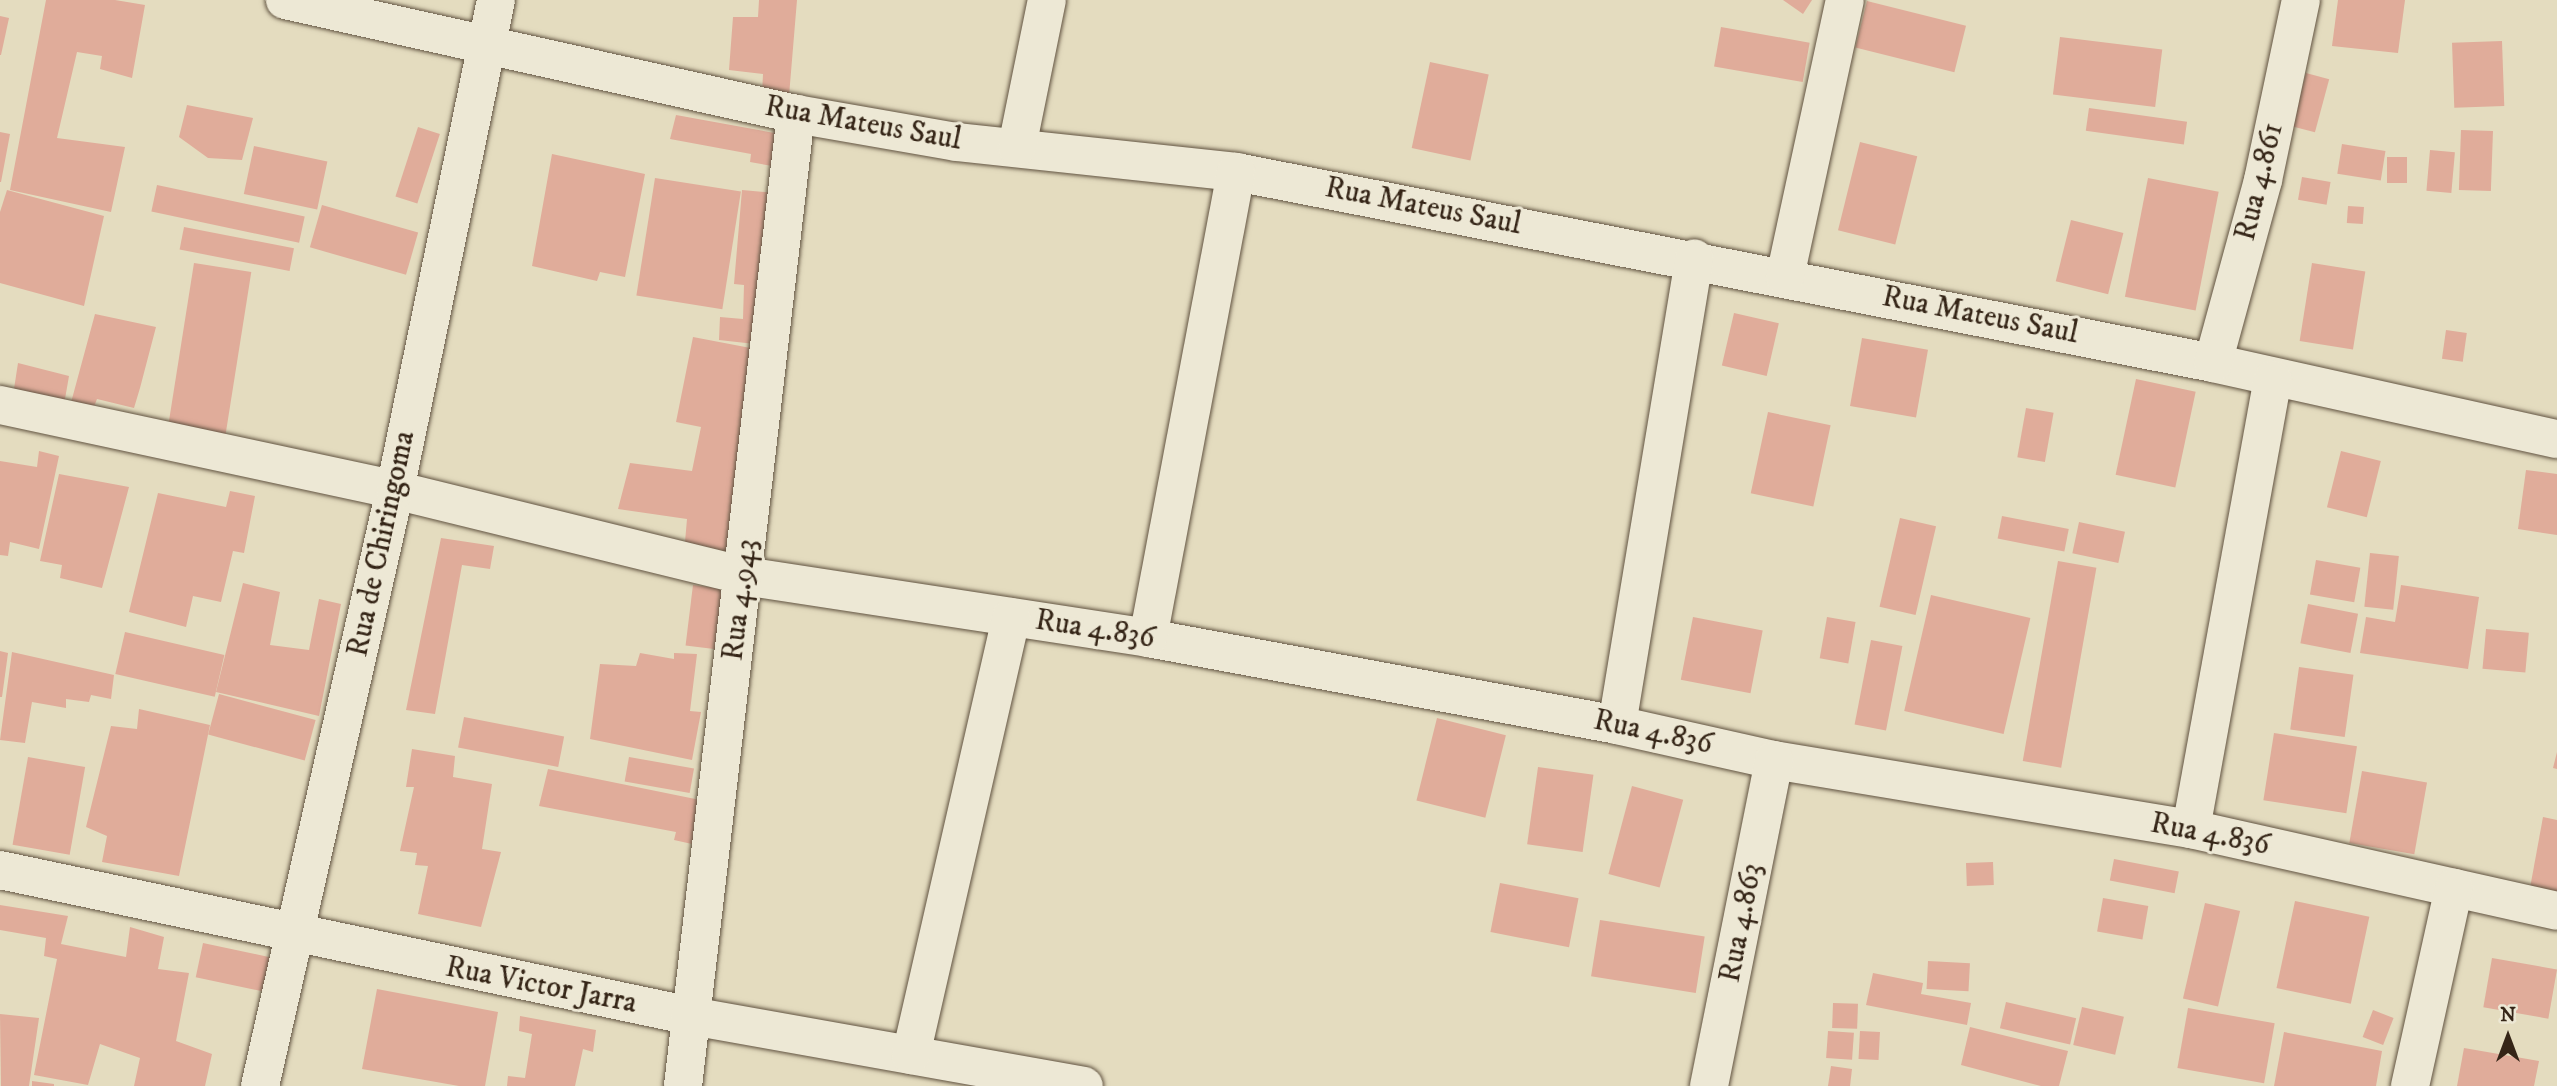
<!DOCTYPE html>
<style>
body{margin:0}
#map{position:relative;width:2557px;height:1086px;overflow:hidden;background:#e4dcbf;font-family:"IM FELL DW Pica",serif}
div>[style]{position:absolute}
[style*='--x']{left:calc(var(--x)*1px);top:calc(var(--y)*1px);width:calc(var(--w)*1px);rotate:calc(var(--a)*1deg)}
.building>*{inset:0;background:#e0ac9a;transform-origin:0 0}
.roads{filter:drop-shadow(0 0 2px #615341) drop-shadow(0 0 2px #615341)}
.minor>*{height:38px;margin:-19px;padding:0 19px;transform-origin:19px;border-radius:19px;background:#ede8d5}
span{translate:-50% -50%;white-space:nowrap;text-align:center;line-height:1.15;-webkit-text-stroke:6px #ede8d5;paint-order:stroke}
.street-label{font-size:30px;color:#352517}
.north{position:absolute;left:2473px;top:1002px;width:70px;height:70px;-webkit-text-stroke:5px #ede8d5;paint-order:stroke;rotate:0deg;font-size:19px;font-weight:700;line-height:28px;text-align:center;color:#352517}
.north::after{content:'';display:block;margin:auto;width:24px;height:32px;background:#352517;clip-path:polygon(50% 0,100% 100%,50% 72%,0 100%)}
</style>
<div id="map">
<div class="building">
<div style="clip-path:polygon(46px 0,115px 0,145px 5px,132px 78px,100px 69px,102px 56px,77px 52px,57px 138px,125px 147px,111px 212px,10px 190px)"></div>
<div style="clip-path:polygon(759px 0,797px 0,789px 96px,762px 94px,763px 74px,729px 70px,733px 17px,758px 17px)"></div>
<div style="clip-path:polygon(1783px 0,1812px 0,1803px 14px)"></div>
<div style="clip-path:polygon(2338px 0,2405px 0,2398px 53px,2332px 46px)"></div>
<div style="left:1867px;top:1px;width:102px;height:48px;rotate:14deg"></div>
<div style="clip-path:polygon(0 16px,9px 18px,1px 55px,0 55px)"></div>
<div style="left:1721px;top:27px;width:90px;height:40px;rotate:10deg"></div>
<div style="left:2060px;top:37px;width:103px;height:58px;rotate:7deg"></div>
<div style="left:2502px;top:41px;width:65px;height:50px;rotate:88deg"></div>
<div style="left:1430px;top:62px;width:60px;height:88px;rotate:12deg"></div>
<div style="left:2306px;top:73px;width:24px;height:55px;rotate:15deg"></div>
<div style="clip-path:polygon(187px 105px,253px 118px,242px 160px,208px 158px,179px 137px)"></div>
<div style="left:2089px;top:108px;width:99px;height:23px;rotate:8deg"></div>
<div style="clip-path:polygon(676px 115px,780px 134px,778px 167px,750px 162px,751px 154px,670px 139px)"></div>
<div style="left:418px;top:127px;width:23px;height:73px;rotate:18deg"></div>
<div style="left:2461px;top:130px;width:32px;height:60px;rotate:2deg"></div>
<div style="clip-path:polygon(0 132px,10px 134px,1px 182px,0 182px)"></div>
<div style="left:1860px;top:142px;width:59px;height:91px;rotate:14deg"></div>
<div style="left:2342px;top:144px;width:44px;height:30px;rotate:9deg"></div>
<div style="left:254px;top:146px;width:75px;height:49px;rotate:12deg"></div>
<div style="left:2430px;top:150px;width:25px;height:41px;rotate:5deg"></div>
<div style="clip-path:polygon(552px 154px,645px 174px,625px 277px,600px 272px,597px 281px,532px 266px)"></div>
<div style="left:2387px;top:157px;width:20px;height:26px"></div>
<div style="left:2302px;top:177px;width:29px;height:23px;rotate:10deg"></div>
<div style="left:655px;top:178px;width:87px;height:119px;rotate:9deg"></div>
<div style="left:2148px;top:178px;width:72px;height:121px;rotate:11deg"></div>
<div style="left:157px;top:185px;width:151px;height:27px;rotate:12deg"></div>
<div style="clip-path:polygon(7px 190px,104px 216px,84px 306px,0 283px,0 212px)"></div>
<div style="clip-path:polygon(742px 190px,775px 193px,764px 345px,719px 340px,720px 317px,743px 319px,744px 285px,734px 284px)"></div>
<div style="left:322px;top:205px;width:100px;height:44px;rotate:16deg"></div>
<div style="left:2348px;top:206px;width:16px;height:17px;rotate:4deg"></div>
<div style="left:2071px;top:220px;width:54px;height:63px;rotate:14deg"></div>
<div style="left:184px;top:227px;width:112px;height:23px;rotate:11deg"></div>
<div style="left:194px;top:263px;width:58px;height:171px;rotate:9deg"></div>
<div style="left:2312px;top:263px;width:54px;height:79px;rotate:9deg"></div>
<div style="left:1734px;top:313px;width:46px;height:54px;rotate:13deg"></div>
<div style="clip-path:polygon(95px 314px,156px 327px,140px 388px,134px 408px,97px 399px,88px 422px,66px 421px)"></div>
<div style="left:2446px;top:330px;width:21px;height:29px;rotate:8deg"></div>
<div style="clip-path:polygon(693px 337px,761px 350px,736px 554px,685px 542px,687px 519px,618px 509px,630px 463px,692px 471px,701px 427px,676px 422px)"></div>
<div style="left:1862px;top:338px;width:67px;height:69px;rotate:10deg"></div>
<div style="clip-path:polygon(18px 363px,69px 376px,62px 416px,12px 402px)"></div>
<div style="left:2136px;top:379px;width:61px;height:98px;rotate:12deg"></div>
<div style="left:2026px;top:408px;width:28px;height:50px;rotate:10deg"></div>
<div style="left:1768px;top:412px;width:64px;height:83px;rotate:12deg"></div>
<div style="clip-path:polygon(39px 451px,59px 456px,39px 549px,10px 542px,8px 556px,0 555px,0 461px,37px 467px)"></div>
<div style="left:2341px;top:451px;width:41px;height:58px;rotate:14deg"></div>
<div style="clip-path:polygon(2526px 470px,2557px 474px,2557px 535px,2518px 529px)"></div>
<div style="clip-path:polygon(59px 474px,129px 487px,102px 588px,60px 578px,62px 565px,40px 561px)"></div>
<div style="clip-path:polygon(230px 491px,255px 496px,244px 553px,233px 551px,221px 602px,193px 596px,186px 627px,129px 612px,158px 493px,226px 507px)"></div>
<div style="left:2002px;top:516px;width:68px;height:23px;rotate:11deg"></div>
<div style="left:1900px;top:518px;width:37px;height:91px;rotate:13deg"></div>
<div style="left:2079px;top:522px;width:47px;height:32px;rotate:12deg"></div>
<div style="clip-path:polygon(441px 538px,494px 546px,490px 569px,462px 565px,435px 714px,406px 710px)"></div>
<div style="left:2370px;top:553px;width:29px;height:54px;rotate:6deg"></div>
<div style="left:2316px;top:560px;width:45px;height:35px;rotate:10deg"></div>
<div style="left:2058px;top:561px;width:39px;height:203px;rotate:10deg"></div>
<div style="clip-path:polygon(243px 583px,280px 592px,270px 645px,309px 650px,319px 599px,341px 604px,319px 716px,216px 692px)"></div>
<div style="left:693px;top:585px;width:43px;height:61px;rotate:7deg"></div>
<div style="clip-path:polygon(2401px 585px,2479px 597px,2468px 669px,2360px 653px,2366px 617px,2395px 622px)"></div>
<div style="left:1931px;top:595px;width:102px;height:119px;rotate:13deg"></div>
<div style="left:2308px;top:604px;width:51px;height:40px;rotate:11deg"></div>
<div style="left:1693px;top:617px;width:71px;height:64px;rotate:11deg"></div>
<div style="left:1827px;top:617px;width:29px;height:42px;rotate:10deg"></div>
<div style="left:2486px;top:629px;width:43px;height:40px;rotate:5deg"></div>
<div style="left:125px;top:632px;width:102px;height:43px;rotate:13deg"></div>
<div style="left:1871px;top:640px;width:32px;height:86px;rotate:11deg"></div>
<div style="clip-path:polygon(0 651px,8px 653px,2px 697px,0 697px)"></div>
<div style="clip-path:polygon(12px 652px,114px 675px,111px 699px,91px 695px,89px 702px,66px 699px,66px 708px,32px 702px,25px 743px,0 740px)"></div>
<div style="clip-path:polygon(640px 653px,674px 659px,674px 653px,697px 654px,690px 711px,701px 712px,692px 760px,590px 739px,600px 664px,636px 666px)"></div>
<div style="left:2299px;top:667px;width:55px;height:63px;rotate:8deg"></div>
<div style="left:219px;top:694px;width:100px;height:42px;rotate:15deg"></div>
<div style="clip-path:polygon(139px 709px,210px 725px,179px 876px,102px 862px,107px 836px,86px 827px,111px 726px,137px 729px)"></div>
<div style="left:464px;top:717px;width:102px;height:31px;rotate:11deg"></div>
<div style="left:1437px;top:718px;width:71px;height:85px;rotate:14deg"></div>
<div style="left:2274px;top:733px;width:84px;height:68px;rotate:9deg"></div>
<div style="clip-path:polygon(412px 749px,455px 756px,453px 777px,492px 784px,482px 849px,501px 852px,481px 927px,418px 914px,428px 866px,415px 865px,417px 853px,400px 851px,414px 787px,406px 787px)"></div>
<div style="clip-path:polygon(2557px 752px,2557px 769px,2553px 768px)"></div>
<div style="left:28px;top:757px;width:58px;height:89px;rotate:10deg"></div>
<div style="left:629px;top:757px;width:66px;height:25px;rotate:10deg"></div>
<div style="left:1538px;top:767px;width:56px;height:78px;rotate:8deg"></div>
<div style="clip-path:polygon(548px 769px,710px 802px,701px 846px,674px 840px,676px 832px,539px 806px)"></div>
<div style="left:2362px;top:771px;width:66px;height:73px;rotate:10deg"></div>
<div style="left:1632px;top:786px;width:53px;height:91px;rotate:15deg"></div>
<div style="clip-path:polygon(2543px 817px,2557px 820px,2557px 893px,2530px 888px)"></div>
<div style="left:2114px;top:859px;width:66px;height:22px;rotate:11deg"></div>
<div style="left:1993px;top:862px;width:23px;height:27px;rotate:88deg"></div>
<div style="left:1500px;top:883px;width:80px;height:50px;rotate:11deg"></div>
<div style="left:2103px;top:898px;width:46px;height:34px;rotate:10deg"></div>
<div style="left:2295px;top:901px;width:76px;height:89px;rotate:12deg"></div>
<div style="left:2205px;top:903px;width:36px;height:98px;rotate:13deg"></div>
<div style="clip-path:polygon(0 905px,68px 916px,61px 944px,126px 957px,130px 927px,164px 937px,158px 969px,189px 973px,176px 1041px,212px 1054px,205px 1086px,134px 1086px,140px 1058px,100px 1044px,88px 1085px,34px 1075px,57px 959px,44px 956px,46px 938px,0 930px)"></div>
<div style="left:1600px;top:920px;width:106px;height:57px;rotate:9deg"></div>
<div style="left:203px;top:943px;width:74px;height:35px;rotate:12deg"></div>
<div style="left:2492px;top:958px;width:66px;height:50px;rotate:10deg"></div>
<div style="left:1928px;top:961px;width:42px;height:28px;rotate:3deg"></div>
<div style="clip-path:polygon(1873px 973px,1923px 983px,1921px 994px,1971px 1003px,1967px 1025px,1866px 1005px)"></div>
<div style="clip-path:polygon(377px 989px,498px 1012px,485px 1086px,459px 1086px,362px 1069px)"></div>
<div style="left:2006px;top:1002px;width:72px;height:27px;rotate:13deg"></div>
<div style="left:1833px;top:1003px;width:25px;height:25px;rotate:2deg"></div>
<div style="left:2082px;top:1007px;width:43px;height:39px;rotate:13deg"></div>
<div style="left:2188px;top:1008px;width:88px;height:61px;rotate:10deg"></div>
<div style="left:2373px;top:1010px;width:22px;height:29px;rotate:21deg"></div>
<div style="clip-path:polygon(0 1014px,39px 1018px,29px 1086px,1px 1086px)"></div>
<div style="clip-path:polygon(520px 1016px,596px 1030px,593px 1052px,583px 1049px,575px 1086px,507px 1086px,508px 1076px,525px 1078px,532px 1034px,519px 1031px)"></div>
<div style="clip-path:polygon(1970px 1027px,2068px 1051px,2059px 1086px,2041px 1086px,1961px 1065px)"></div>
<div style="left:1828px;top:1031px;width:26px;height:27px;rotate:4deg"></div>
<div style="left:1860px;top:1031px;width:20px;height:28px;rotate:3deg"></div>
<div style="clip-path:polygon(2284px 1032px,2382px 1051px,2376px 1086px,2274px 1086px)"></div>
<div style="clip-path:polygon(2464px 1048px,2539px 1061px,2534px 1086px,2457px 1086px)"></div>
<div style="clip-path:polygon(1831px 1066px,1852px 1069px,1850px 1086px,1828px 1086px)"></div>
<div style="clip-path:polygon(32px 1081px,54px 1084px,54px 1086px,32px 1086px)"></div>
</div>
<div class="roads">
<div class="minor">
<div style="--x:285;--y:0;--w:524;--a:12.58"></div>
<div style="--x:796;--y:114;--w:162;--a:9.9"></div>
<div style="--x:956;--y:142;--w:282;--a:6.1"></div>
<div style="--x:1236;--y:172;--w:995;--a:11.06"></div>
<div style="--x:2213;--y:363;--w:352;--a:12.5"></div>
<div style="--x:1017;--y:147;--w:150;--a:-78.5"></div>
<div style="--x:1785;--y:277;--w:283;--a:-77.8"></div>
<div style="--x:2213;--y:363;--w:190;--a:-74.7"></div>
<div style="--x:2263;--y:180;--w:184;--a:-78.1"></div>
<div style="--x:0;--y:405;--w:404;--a:12.1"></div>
<div style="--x:395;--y:490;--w:359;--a:13.8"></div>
<div style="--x:744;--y:576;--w:409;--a:8.7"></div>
<div style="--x:1148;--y:638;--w:477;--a:10.5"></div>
<div style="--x:1617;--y:725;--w:161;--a:12.6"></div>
<div style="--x:1774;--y:760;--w:423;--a:9.4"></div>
<div style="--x:2191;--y:829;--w:375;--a:12.6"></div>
<div style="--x:1148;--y:638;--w:474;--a:-79.3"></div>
<div style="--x:1617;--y:725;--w:473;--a:-80.6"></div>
<div style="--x:2191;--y:829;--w:457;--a:-79.7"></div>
<div style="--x:0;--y:870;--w:706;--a:11.93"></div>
<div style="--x:691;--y:1016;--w:399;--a:10.1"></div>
<div style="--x:911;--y:1055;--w:449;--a:-77.1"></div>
<div style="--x:260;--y:1086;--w:611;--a:-77.24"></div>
<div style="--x:395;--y:490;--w:500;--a:-78.35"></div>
<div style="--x:683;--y:1086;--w:979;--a:-83.37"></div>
<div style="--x:1709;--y:1086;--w:332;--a:-78.7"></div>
<div style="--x:2410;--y:1086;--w:203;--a:-77.5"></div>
</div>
</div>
<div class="street-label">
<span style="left:863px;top:124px;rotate:10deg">Rua Mateus Saul</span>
<span style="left:2260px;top:182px;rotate:-76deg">Rua 4.861</span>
<span style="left:1423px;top:207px;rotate:11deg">Rua Mateus Saul</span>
<span style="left:1980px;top:316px;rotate:11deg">Rua Mateus Saul</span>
<span style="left:382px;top:544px;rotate:-78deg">Rua de Chiringoma</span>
<span style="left:741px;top:600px;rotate:-83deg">Rua 4.943</span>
<span style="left:1095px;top:630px;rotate:9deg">Rua 4.836</span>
<span style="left:1653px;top:733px;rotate:12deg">Rua 4.836</span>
<span style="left:2210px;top:835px;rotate:11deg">Rua 4.836</span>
<span style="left:1742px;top:923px;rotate:-79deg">Rua 4.863</span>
<span style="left:541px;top:986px;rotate:11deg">Rua Victor Jarra</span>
</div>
<div class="north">N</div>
</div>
